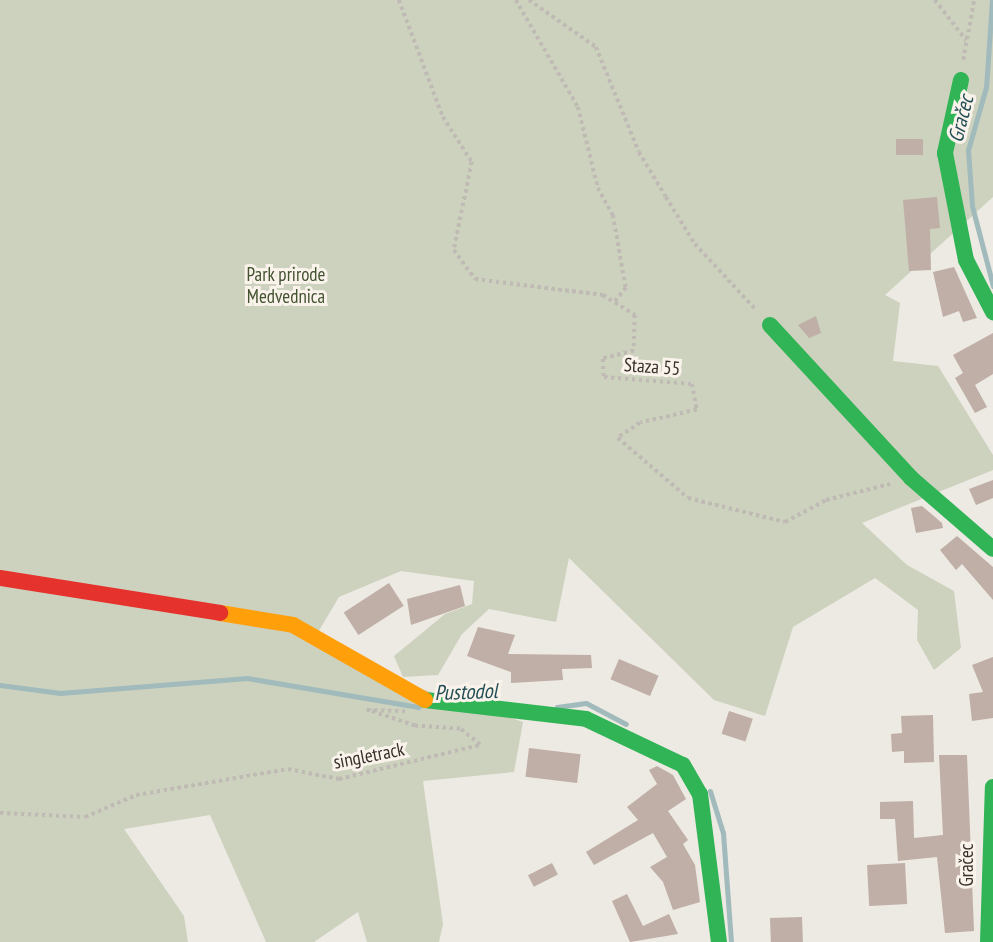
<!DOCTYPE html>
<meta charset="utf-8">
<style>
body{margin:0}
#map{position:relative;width:993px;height:942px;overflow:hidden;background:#ede9e3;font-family:"PT Sans Narrow",sans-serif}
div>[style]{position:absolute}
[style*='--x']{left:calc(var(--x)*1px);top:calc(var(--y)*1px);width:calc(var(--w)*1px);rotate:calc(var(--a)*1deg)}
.green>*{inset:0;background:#cdd2be}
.stream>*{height:5px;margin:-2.5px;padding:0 2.5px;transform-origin:2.5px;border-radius:2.5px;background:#a1babc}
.building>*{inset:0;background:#bfafa6;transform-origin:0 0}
.path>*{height:3.5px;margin-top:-1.75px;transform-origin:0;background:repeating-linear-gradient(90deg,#bfbab4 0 3.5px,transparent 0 7px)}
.fast>*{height:16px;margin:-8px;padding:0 8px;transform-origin:8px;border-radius:8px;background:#30b455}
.slow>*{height:16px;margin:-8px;padding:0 8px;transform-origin:8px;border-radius:8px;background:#ff9f0a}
.jam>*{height:16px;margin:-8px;padding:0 8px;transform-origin:8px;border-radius:8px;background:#e5322d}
span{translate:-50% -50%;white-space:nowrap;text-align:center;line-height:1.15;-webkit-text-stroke:6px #f9f3eb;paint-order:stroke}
.park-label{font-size:19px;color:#435330}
.street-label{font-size:19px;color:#372f2a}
.water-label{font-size:21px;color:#234e55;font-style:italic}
</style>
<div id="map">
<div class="green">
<div style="clip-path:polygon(0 0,993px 0,993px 197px,885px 295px,900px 303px,893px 361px,938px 366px,993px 455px,993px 470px,862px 523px,907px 565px,954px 591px,961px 648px,934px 670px,917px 640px,918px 610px,875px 578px,793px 627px,765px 716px,714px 700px,569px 558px,556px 622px,489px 609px,462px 634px,438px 675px,403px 677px,394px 656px,445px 614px,472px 604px,474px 581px,401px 571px,339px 597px,314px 639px,357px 668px,523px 722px,514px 772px,423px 781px,443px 924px,439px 942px,367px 942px,358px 912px,314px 942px,266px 942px,210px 815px,124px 829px,184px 916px,188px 942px,0 942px)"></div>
</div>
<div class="stream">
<div style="--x:992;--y:0;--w:87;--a:93.9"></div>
<div style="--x:986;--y:87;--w:66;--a:105.9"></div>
<div style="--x:968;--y:150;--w:56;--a:85.9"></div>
<div style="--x:972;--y:206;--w:83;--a:75.3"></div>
<div style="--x:0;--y:685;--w:61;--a:7.6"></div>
<div style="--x:60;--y:693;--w:188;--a:-4.6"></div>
<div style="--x:247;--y:678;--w:174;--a:9.6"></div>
<div style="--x:557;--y:707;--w:29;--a:-8"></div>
<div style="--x:586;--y:703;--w:45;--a:27.7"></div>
<div style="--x:710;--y:791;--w:44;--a:72.8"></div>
<div style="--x:723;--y:833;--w:109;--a:85.8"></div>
</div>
<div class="building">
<div style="left:896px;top:139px;width:27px;height:16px"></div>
<div style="clip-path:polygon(937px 197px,940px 228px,930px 229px,931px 270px,909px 271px,903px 200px)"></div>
<div style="clip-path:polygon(954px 267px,977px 318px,963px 322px,959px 311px,943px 317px,933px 272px)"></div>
<div style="clip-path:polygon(816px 316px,821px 333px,809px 338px,798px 325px)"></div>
<div style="clip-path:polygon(993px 333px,993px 374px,975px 385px,987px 407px,975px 413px,955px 378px,963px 373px,953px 355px)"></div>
<div style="clip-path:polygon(993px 480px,993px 498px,976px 505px,969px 489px)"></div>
<div style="clip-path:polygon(922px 506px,942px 523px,943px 528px,916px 533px,911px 508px)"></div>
<div style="clip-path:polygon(957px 536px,993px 567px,993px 600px,962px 564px,956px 570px,940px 550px)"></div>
<div style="left:389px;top:583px;width:27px;height:54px;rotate:57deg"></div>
<div style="clip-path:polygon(460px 585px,465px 606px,411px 625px,407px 599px)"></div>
<div style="clip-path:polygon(478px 627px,515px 635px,508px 654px,591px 655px,592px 668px,562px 669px,563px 680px,511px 683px,511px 672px,467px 656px)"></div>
<div style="clip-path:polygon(993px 657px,993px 718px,972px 721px,969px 694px,983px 692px,972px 665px)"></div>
<div style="left:619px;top:659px;width:43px;height:22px;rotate:23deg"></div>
<div style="left:729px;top:711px;width:25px;height:24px;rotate:18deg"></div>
<div style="clip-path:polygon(933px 715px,934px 762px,904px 763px,904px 751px,892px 752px,891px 734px,902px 733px,901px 716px)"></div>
<div style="left:529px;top:748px;width:52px;height:29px;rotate:7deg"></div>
<div style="clip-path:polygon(939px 755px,967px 755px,974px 931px,945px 933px,937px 857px,898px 861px,895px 819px,880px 819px,880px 802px,913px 801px,914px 838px,943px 835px)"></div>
<div style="clip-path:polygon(657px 766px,673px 775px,686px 799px,668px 811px,688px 840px,683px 844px,695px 865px,700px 902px,673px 910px,663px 882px,650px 867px,667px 857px,653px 833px,594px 865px,586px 852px,638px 820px,627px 807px,657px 784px,649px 770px)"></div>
<div style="left:552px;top:863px;width:13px;height:27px;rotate:63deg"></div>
<div style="left:905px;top:863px;width:41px;height:38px;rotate:87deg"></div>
<div style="clip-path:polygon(627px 894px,643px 926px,669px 914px,678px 934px,630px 942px,612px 901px)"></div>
<div style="left:802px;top:917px;width:25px;height:32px;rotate:88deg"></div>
</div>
<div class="path">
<div style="--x:399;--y:0;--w:125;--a:69.4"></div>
<div style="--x:443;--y:117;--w:54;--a:57.2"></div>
<div style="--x:472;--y:162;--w:90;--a:101.6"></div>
<div style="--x:454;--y:250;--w:36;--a:54"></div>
<div style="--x:475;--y:279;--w:129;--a:7.1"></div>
<div style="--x:603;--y:295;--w:38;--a:32"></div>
<div style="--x:635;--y:315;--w:36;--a:92"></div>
<div style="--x:634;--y:351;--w:32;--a:166"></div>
<div style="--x:603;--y:359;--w:18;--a:87"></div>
<div style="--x:604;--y:377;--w:88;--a:4.5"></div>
<div style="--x:692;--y:384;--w:26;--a:79"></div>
<div style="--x:697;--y:410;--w:58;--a:167.2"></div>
<div style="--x:640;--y:423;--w:27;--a:146"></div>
<div style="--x:618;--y:438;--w:92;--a:40.6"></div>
<div style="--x:688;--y:498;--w:100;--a:13.9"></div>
<div style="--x:785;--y:522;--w:47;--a:-28.2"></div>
<div style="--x:826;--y:500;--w:66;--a:-14"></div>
<div style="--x:516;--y:0;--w:124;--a:59.9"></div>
<div style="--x:578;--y:107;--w:83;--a:76.1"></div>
<div style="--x:598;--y:188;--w:31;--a:61"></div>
<div style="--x:613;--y:215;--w:74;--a:79.9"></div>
<div style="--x:626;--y:288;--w:18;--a:128"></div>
<div style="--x:529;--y:0;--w:82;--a:35"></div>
<div style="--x:596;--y:47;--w:113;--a:67.7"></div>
<div style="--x:639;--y:152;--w:52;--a:59"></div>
<div style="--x:666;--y:197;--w:55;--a:58.3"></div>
<div style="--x:695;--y:244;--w:91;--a:47.2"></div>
<div style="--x:935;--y:0;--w:51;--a:52.2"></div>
<div style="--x:963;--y:60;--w:61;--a:-79.6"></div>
<div style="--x:0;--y:813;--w:85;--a:2.7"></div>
<div style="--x:85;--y:817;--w:56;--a:-23.3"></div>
<div style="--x:136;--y:795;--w:154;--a:-9.7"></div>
<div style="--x:288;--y:769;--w:52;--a:11.1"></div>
<div style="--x:339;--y:779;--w:145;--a:-13.6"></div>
<div style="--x:480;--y:745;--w:26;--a:-141"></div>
<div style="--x:460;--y:729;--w:45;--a:-176.2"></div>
<div style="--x:415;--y:726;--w:51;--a:-161.6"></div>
<div style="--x:367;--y:710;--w:38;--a:2"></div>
</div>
<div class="fast">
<div style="--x:961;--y:80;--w:75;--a:102.4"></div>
<div style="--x:945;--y:153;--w:109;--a:78.9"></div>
<div style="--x:966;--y:260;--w:59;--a:62.6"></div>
<div style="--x:770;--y:325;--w:208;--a:47.3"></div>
<div style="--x:911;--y:478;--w:108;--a:40.9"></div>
<div style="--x:425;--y:700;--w:162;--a:6.7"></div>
<div style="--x:586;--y:719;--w:107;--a:25.4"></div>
<div style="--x:683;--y:765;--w:34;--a:60"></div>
<div style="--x:700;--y:794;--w:149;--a:82.7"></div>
<div style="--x:988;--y:942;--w:155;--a:-88.2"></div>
</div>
<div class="slow">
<div style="--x:220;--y:613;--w:74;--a:9.3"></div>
<div style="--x:293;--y:625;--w:152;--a:29.6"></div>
</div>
<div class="jam">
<div style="--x:0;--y:578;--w:223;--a:9"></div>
</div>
<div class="park-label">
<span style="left:286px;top:286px">Park prirode<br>Medvednica</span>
</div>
<div class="street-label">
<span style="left:652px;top:367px;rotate:4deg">Staza 55</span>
<span style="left:369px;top:756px;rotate:-11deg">singletrack</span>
<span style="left:967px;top:865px;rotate:-90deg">Gračec</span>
</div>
<div class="water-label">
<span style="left:961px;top:119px;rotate:-76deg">Gračec</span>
<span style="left:466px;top:692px;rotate:-2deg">Pustodol</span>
</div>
</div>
